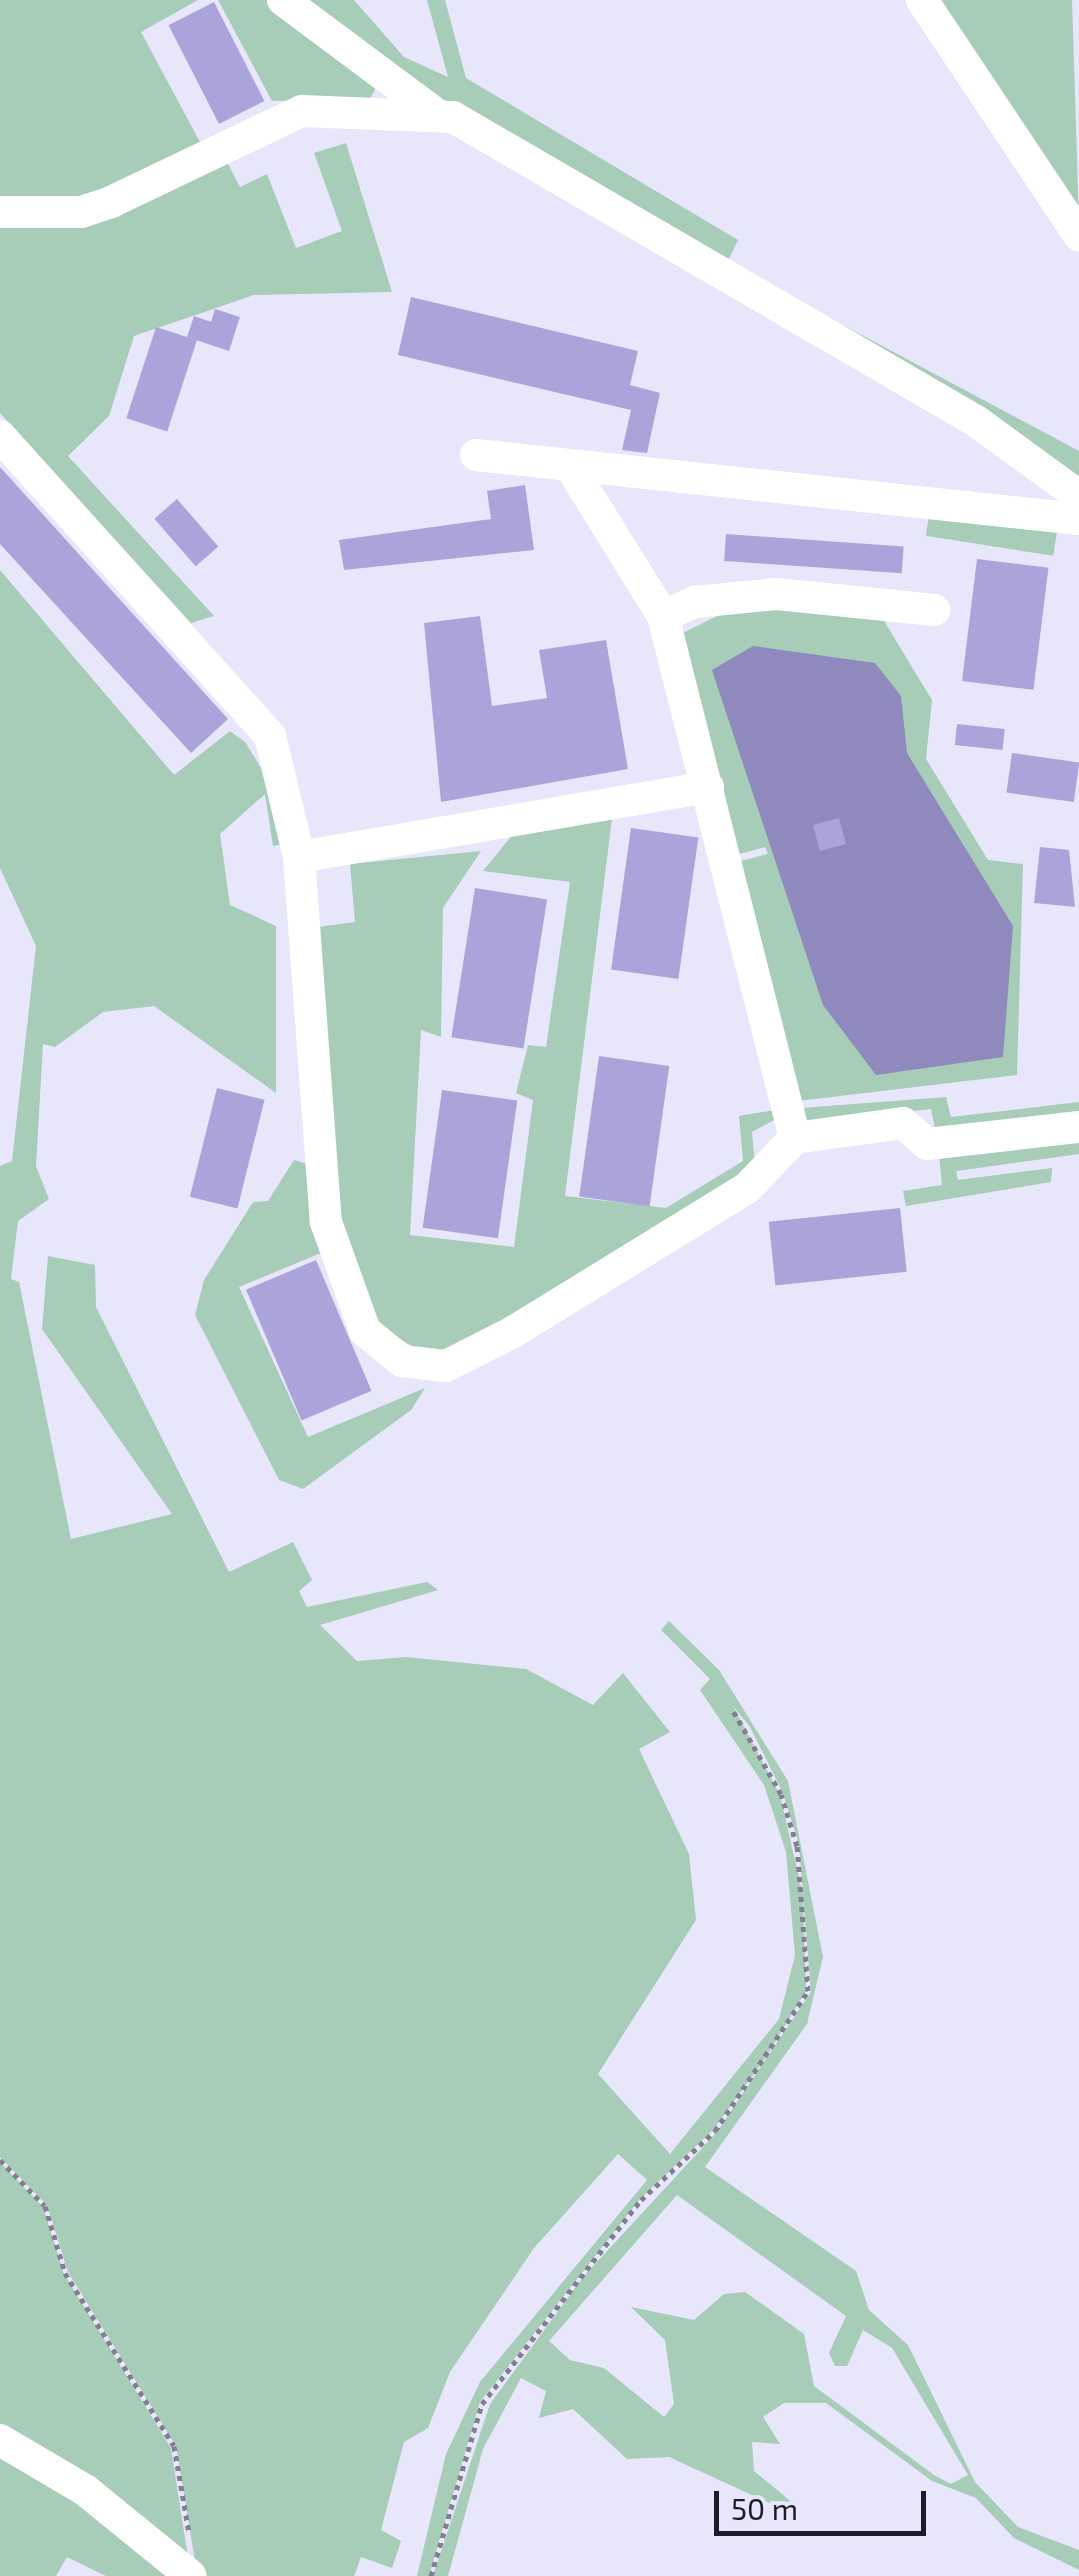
<!DOCTYPE html>
<style>
body{margin:0}
#map{position:relative;width:1079px;height:2576px;overflow:hidden;background:#e8e6fb;font-family:"Exo 2",sans-serif}
div>[style]{position:absolute}
[style*='--x']{left:calc(var(--x)*1px);top:calc(var(--y)*1px);width:calc(var(--w)*1px);rotate:calc(var(--a)*1deg)}
.green>*{inset:0;background:#a7ccb7;transform-origin:0 0}
.water>*{inset:0;background:#8f89be}
.building>*{inset:0;background:#aba4db;transform-origin:0 0}
.path>*{height:5px;margin-top:-2.5px;transform-origin:0;background:repeating-linear-gradient(90deg,#817f90 0 5px,transparent 0 10px)}
.minor>*{height:32px;margin:-16px;padding:0 16px;transform-origin:16px;border-radius:16px;background:#fff}
span{translate:-50% -50%;white-space:nowrap;text-align:center;line-height:1.15;-webkit-text-stroke:9px #e8e6fb;paint-order:stroke}
.scale{position:absolute;left:714px;top:2491px;width:212px;height:45px;box-sizing:border-box;border:5px solid #1c1b27;border-top:0;padding-left:12px;font-size:30px;line-height:35px;white-space:nowrap;color:#1c1b27;-webkit-text-stroke:8px #e8e6fb;paint-order:stroke}
</style>
<div id="map">
<div class="green">
<div style="clip-path:polygon(0 0,198px 0,141px 32px,201px 144px,91px 200px,0 204px)"></div>
<div style="clip-path:polygon(218px 0,271px 0,380px 80px,370px 99px,272px 101px)"></div>
<div style="clip-path:polygon(298px 0,354px 0,404px 57px,448px 77px,427px 0,445px 0,466px 78px,738px 240px,727px 263px,1079px 451px,1079px 483px,451px 107px)"></div>
<div style="clip-path:polygon(929px 0,1072px 0,1079px 222px)"></div>
<div style="clip-path:polygon(346px 143px,392px 292px,254px 295px,134px 336px,109px 416px,68px 456px,214px 616px,191px 623px,0 413px,0 226px,225px 158px,240px 187px,267px 174px,296px 248px,342px 231px,314px 153px)"></div>
<div style="left:930px;top:509px;width:129px;height:27px;rotate:9deg"></div>
<div style="clip-path:polygon(evenodd,0 570px,174px 775px,230px 731px,245px 742px,276px 792px,284px 844px,273px 846px,265px 794px,220px 834px,230px 905px,276px 926px,276px 1093px,154px 1006px,103px 1012px,55px 1047px,43px 1044px,36px 1166px,49px 1199px,18px 1221px,11px 1279px,19px 1282px,71px 1539px,172px 1514px,42px 1329px,48px 1256px,95px 1265px,96px 1307px,229px 1572px,293px 1542px,312px 1580px,299px 1591px,307px 1607px,427px 1582px,438px 1590px,320px 1625px,357px 1661px,406px 1657px,526px 1669px,593px 1705px,623px 1673px,670px 1732px,639px 1749px,689px 1854px,696px 1920px,598px 2074px,670px 2154px,779px 2019px,795px 1955px,786px 1852px,764px 1785px,700px 1690px,710px 1679px,661px 1630px,669px 1621px,719px 1670px,788px 1781px,823px 1957px,807px 2024px,705px 2167px,856px 2271px,869px 2310px,908px 2345px,975px 2482px,1018px 2527px,1079px 2550px,1079px 2570px,1014px 2538px,976px 2498px,932px 2481px,826px 2403px,784px 2403px,763px 2417px,780px 2444px,752px 2442px,754px 2471px,794px 2504px,774px 2505px,669px 2457px,627px 2459px,573px 2409px,539px 2418px,546px 2391px,521px 2378px,483px 2449px,448px 2576px,433px 2576px,490px 2404px,584px 2276px,717px 2132px,811px 1992px,799px 1845px,783px 1793px,750px 1727px,733px 1706px,780px 1795px,803px 1895px,806px 1991px,764px 2060px,713px 2130px,640px 2199px,480px 2402px,429px 2576px,417px 2576px,446px 2454px,480px 2382px,647px 2180px,618px 2154px,534px 2248px,450px 2372px,428px 2428px,404px 2442px,381px 2530px,401px 2541px,392px 2568px,361px 2557px,354px 2576px,204px 2576px,196px 2567px,176px 2446px,68px 2272px,47px 2205px,0 2157px,0 1166px,12px 1161px,36px 946px,0 868px,0 570px,677px 2195px,846px 2316px,829px 2353px,835px 2366px,847px 2366px,863px 2330px,892px 2348px,968px 2475px,951px 2484px,934px 2475px,814px 2386px,804px 2334px,745px 2292px,724px 2294px,694px 2320px,631px 2307px,665px 2340px,674px 2404px,664px 2417px,604px 2368px,570px 2360px,549px 2341px,677px 2195px)"></div>
<div style="clip-path:polygon(731px 609px,878px 611px,932px 700px,926px 759px,988px 860px,1023px 864px,1017px 1075px,798px 1101px,737px 862px,768px 854px,765px 847px,736px 855px,681px 634px)"></div>
<div style="clip-path:polygon(612px 818px,565px 1196px,666px 1208px,743px 1161px,739px 1116px,775px 1110px,776px 1119px,752px 1132px,755px 1166px,454px 1354px,419px 1350px,382px 1329px,344px 1263px,311px 928px,355px 922px,350px 864px,481px 851px,443px 908px,441px 1037px,421px 1030px,410px 1235px,514px 1247px,533px 1100px,516px 1093px,528px 1045px,546px 1047px,570px 882px,483px 871px,518px 828px)"></div>
<div style="clip-path:polygon(946px 1097px,951px 1117px,1079px 1102px,1079px 1116px,936px 1133px,931px 1109px,815px 1122px,803px 1120px,801px 1108px)"></div>
<div style="clip-path:polygon(1079px 1140px,1079px 1154px,956px 1171px,958px 1180px,1052px 1168px,1051px 1182px,906px 1206px,903px 1191px,942px 1185px,939px 1156px)"></div>
<div style="clip-path:polygon(294px 1160px,310px 1165px,321px 1253px,239px 1287px,308px 1437px,425px 1388px,411px 1410px,303px 1489px,279px 1480px,195px 1315px,204px 1280px,253px 1202px,268px 1201px)"></div>
<div style="clip-path:polygon(0 2162px,43px 2207px,64px 2274px,171px 2448px,188px 2557px,0 2433px)"></div>
<div style="clip-path:polygon(0 2447px,181px 2576px,106px 2576px,67px 2557px,56px 2576px,0 2576px)"></div>
</div>
<div class="water">
<div style="clip-path:polygon(753px 646px,875px 663px,901px 696px,907px 753px,1013px 926px,1003px 1057px,876px 1075px,823px 1005px,712px 670px)"></div>
</div>
<div class="building">
<div style="left:214px;top:2px;width:111px;height:51px;rotate:63deg"></div>
<div style="clip-path:polygon(411px 297px,638px 351px,630px 385px,660px 393px,647px 453px,622px 450px,631px 410px,398px 355px)"></div>
<div style="clip-path:polygon(215px 309px,240px 317px,229px 351px,187px 337px,194px 316px,211px 322px)"></div>
<div style="left:156px;top:327px;width:43px;height:96px;rotate:18deg"></div>
<div style="clip-path:polygon(0 467px,228px 719px,191px 753px,0 544px)"></div>
<div style="clip-path:polygon(525px 485px,534px 550px,344px 570px,339px 540px,491px 519px,487px 491px)"></div>
<div style="left:177px;top:499px;width:63px;height:30px;rotate:49deg"></div>
<div style="left:726px;top:534px;width:178px;height:27px;rotate:4deg"></div>
<div style="left:977px;top:559px;width:72px;height:123px;rotate:7deg"></div>
<div style="clip-path:polygon(480px 616px,492px 706px,547px 698px,539px 650px,606px 640px,628px 769px,441px 802px,424px 623px)"></div>
<div style="left:957px;top:724px;width:48px;height:21px;rotate:6deg"></div>
<div style="left:1012px;top:753px;width:68px;height:40px;rotate:8deg"></div>
<div style="left:839px;top:818px;width:27px;height:27px;rotate:75deg"></div>
<div style="left:631px;top:828px;width:68px;height:143px;rotate:8deg"></div>
<div style="clip-path:polygon(1040px 847px,1069px 850px,1075px 907px,1034px 903px)"></div>
<div style="left:475px;top:888px;width:73px;height:151px;rotate:9deg"></div>
<div style="left:599px;top:1056px;width:71px;height:142px;rotate:8deg"></div>
<div style="left:217px;top:1088px;width:49px;height:112px;rotate:14deg"></div>
<div style="left:442px;top:1090px;width:76px;height:139px;rotate:8deg"></div>
<div style="left:900px;top:1208px;width:64px;height:132px;rotate:84deg"></div>
<div style="left:316px;top:1260px;width:142px;height:76px;rotate:67deg"></div>
</div>
<div class="path">
<div style="--x:0;--y:2160;--w:64;--a:45.6"></div>
<div style="--x:45;--y:2206;--w:70;--a:73.4"></div>
<div style="--x:65;--y:2273;--w:204;--a:57.8"></div>
<div style="--x:174;--y:2446;--w:88;--a:80.2"></div>
<div style="--x:431;--y:2576;--w:179;--a:-73.5"></div>
<div style="--x:482;--y:2404;--w:259;--a:-52.1"></div>
<div style="--x:641;--y:2200;--w:101;--a:-43"></div>
<div style="--x:715;--y:2131;--w:168;--a:-56.4"></div>
<div style="--x:808;--y:1991;--w:145;--a:-94.3"></div>
<div style="--x:797;--y:1846;--w:54;--a:-107.1"></div>
<div style="--x:781;--y:1794;--w:100;--a:-119.9"></div>
</div>
<div class="minor">
<div style="--x:283;--y:0;--w:191;--a:36.7"></div>
<div style="--x:922;--y:0;--w:283;--a:56.3"></div>
<div style="--x:0;--y:212;--w:81;--a:0"></div>
<div style="--x:81;--y:212;--w:32;--a:-18"></div>
<div style="--x:111;--y:202;--w:212;--a:-25.5"></div>
<div style="--x:302;--y:111;--w:151;--a:2.3"></div>
<div style="--x:453;--y:117;--w:605;--a:30.17"></div>
<div style="--x:976;--y:421;--w:127;--a:36.1"></div>
<div style="--x:0;--y:436;--w:404;--a:48"></div>
<div style="--x:270;--y:736;--w:124;--a:76.5"></div>
<div style="--x:299;--y:857;--w:366;--a:85.8"></div>
<div style="--x:326;--y:1222;--w:116;--a:70.3"></div>
<div style="--x:365;--y:1331;--w:48;--a:39"></div>
<div style="--x:402;--y:1361;--w:44;--a:6.5"></div>
<div style="--x:446;--y:1366;--w:75;--a:-26.9"></div>
<div style="--x:513;--y:1332;--w:275;--a:-31.6"></div>
<div style="--x:747;--y:1188;--w:69;--a:-46.2"></div>
<div style="--x:795;--y:1138;--w:109;--a:-7.9"></div>
<div style="--x:903;--y:1123;--w:32;--a:41"></div>
<div style="--x:927;--y:1144;--w:153;--a:-6.4"></div>
<div style="--x:476;--y:455;--w:606;--a:6.06"></div>
<div style="--x:570;--y:466;--w:176;--a:58.2"></div>
<div style="--x:663;--y:616;--w:538;--a:75.81"></div>
<div style="--x:663;--y:616;--w:35;--a:-24"></div>
<div style="--x:695;--y:602;--w:82;--a:-5.6"></div>
<div style="--x:777;--y:594;--w:158;--a:5.8"></div>
<div style="--x:299;--y:857;--w:415;--a:-9.7"></div>
<div style="--x:0;--y:2440;--w:99;--a:30.5"></div>
<div style="--x:85;--y:2490;--w:136;--a:39.1"></div>
</div>
<div class="scale">50 m</div>
</div>
